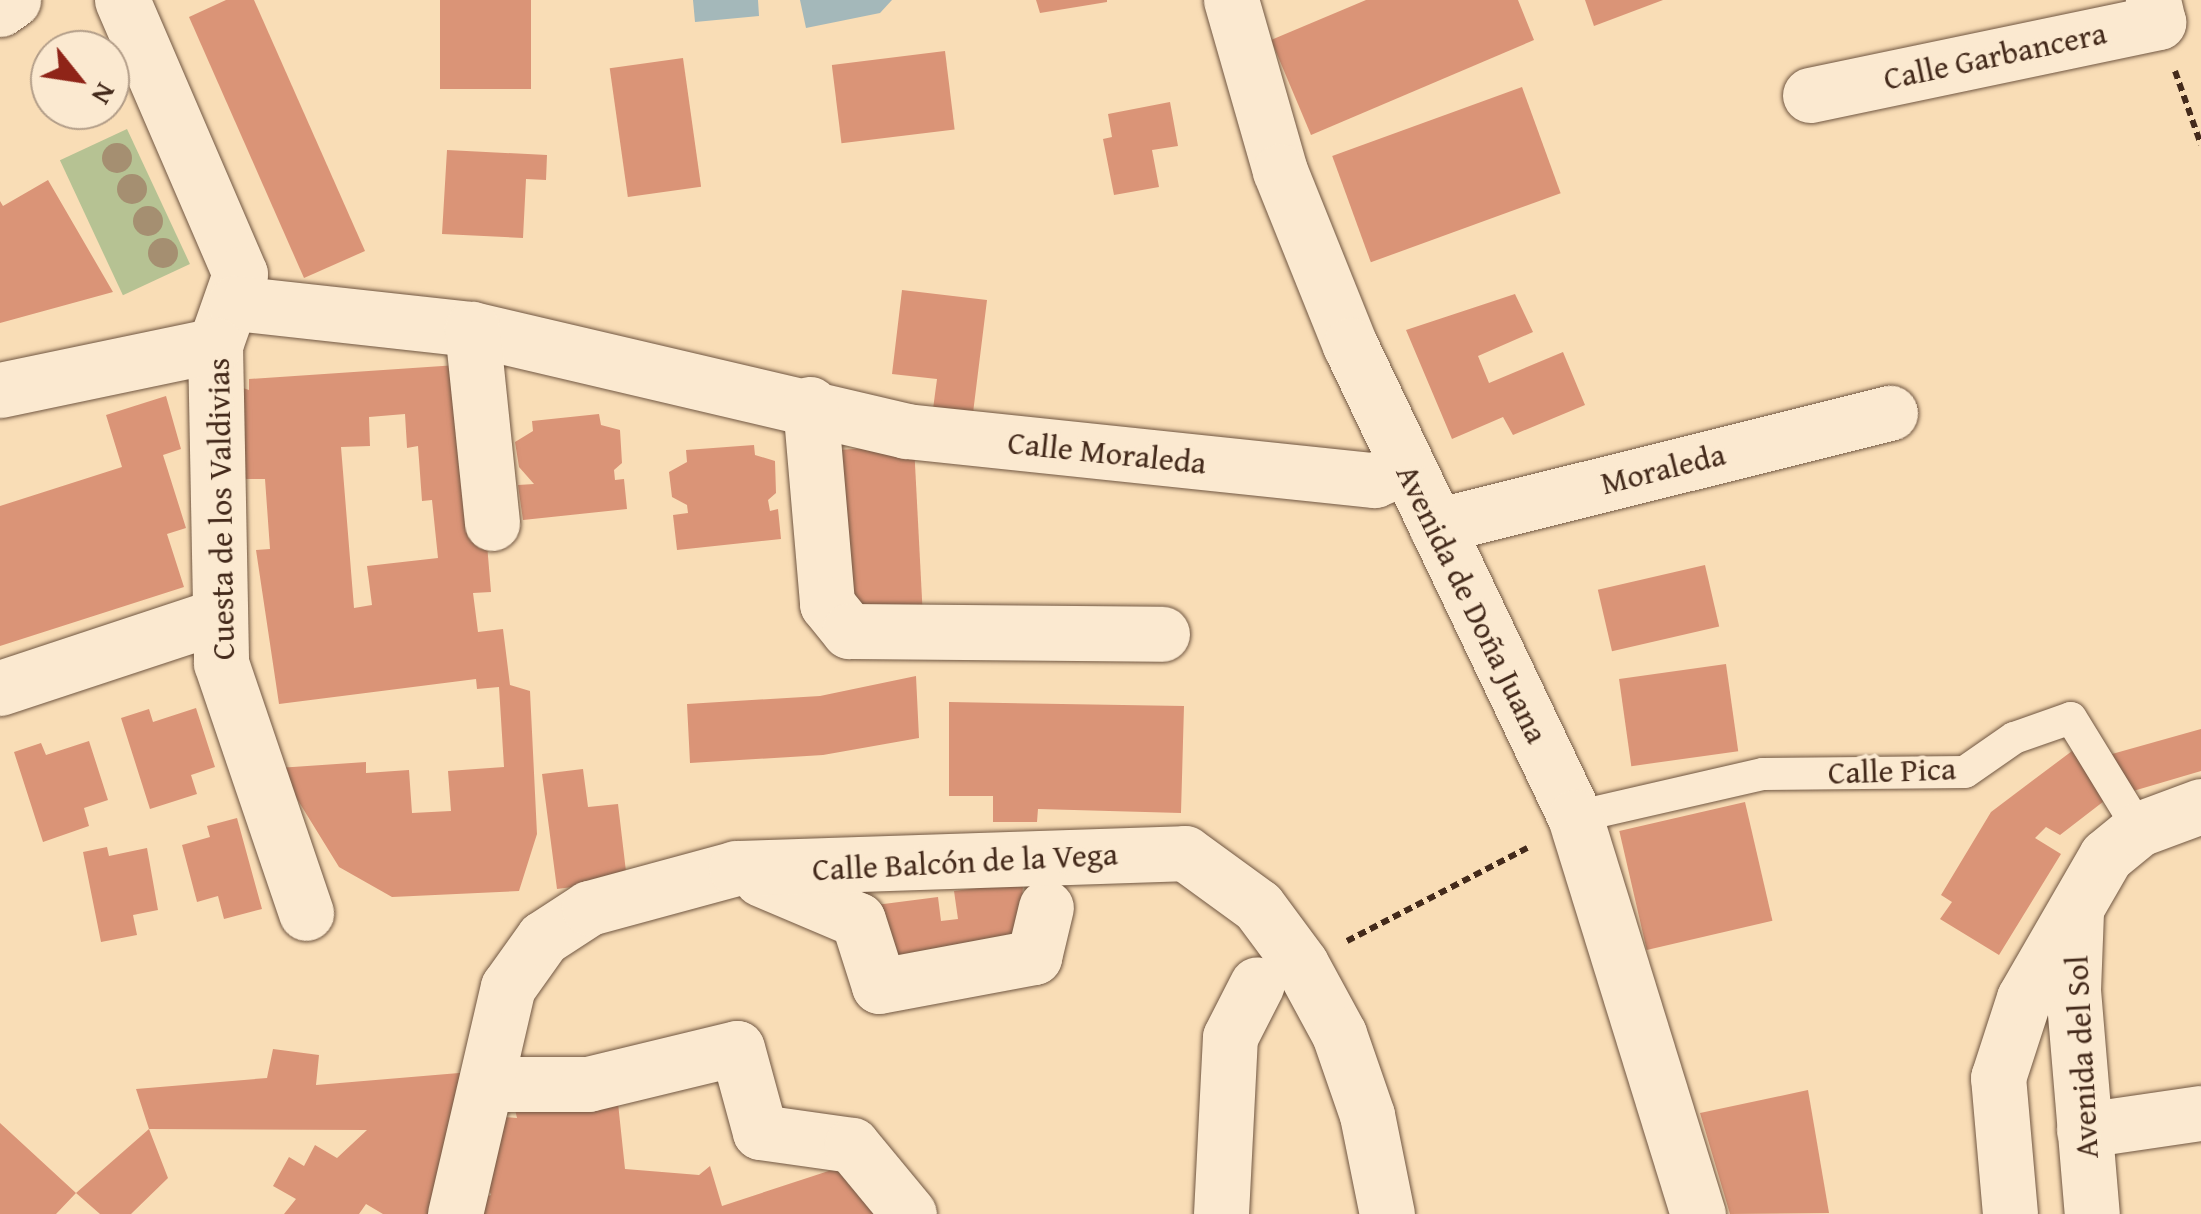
<!DOCTYPE html>
<meta charset="utf-8">
<style>
body{margin:0}
#map{position:relative;width:2201px;height:1214px;overflow:hidden;background:#f9ddb6;font-family:"Gentium Book Plus",serif}
div>[style]{position:absolute}
[style*='--x']{left:calc(var(--x)*1px);top:calc(var(--y)*1px);width:calc(var(--w)*1px);rotate:calc(var(--a)*1deg)}
.green>*{inset:0;background:#b6c293;transform-origin:0 0}
.water>*{inset:0;background:#a4b8ba}
.building>*{inset:0;background:#da9477;transform-origin:0 0}
.path>*{height:6px;margin-top:-3px;transform-origin:0;background:repeating-linear-gradient(90deg,#442a1b 0 8px,transparent 0 13px)}
.roads{filter:drop-shadow(0 0 2px #715742) drop-shadow(0 0 2px #715742)}
.lane>*{height:32px;margin:-16px;padding:0 16px;transform-origin:16px;border-radius:16px;background:#fbe9d0}
.street>*{height:55px;margin:-27.5px;padding:0 27.5px;transform-origin:27.5px;border-radius:27.5px;background:#fbe9d0}
.secondary>*{height:55px;margin:-27.5px;padding:0 27.5px;transform-origin:27.5px;border-radius:27.5px;background:#fbe9d0}
.trees>*{width:30px;height:30px;margin:-15px;border-radius:50%;background:#a58f71}
span{translate:-50% -50%;white-space:nowrap;text-align:center;line-height:1.15;-webkit-text-stroke:8px #fbe9d0;paint-order:stroke}
.street-label{font-size:32px;color:#442a1b}
.north{position:absolute;left:30px;top:30px;width:100px;height:100px;box-sizing:border-box;background:#fbe9d0;border:2px solid #b29d88;border-radius:50%;rotate:120deg;font-size:28px;font-weight:700;line-height:40px;text-align:center;color:#442a1b}
.north::after{content:'';display:block;margin:auto;width:35px;height:45px;background:#8f2418;clip-path:polygon(50% 0,100% 100%,50% 72%,0 100%)}
</style>
<div id="map">
<div class="green">
<div style="left:127px;top:129px;width:149px;height:74px;rotate:65deg"></div>
</div>
<div class="water">
<div style="clip-path:polygon(693px 0,758px 0,759px 16px,695px 22px)"></div>
<div style="clip-path:polygon(800px 0,892px 0,880px 13px,806px 28px)"></div>
</div>
<div class="building">
<div style="clip-path:polygon(226px 0,254px 0,365px 251px,304px 278px,189px 17px)"></div>
<div style="left:440px;top:0;width:91px;height:89px"></div>
<div style="clip-path:polygon(1036px 0,1107px 0,1107px 2px,1040px 13px)"></div>
<div style="clip-path:polygon(1366px 0,1518px 0,1534px 40px,1311px 135px,1271px 40px)"></div>
<div style="clip-path:polygon(1585px 0,1663px 0,1594px 26px)"></div>
<div style="left:945px;top:51px;width:79px;height:114px;rotate:83deg"></div>
<div style="left:683px;top:58px;width:130px;height:74px;rotate:82deg"></div>
<div style="left:1522px;top:87px;width:113px;height:202px;rotate:70deg"></div>
<div style="clip-path:polygon(1170px 102px,1178px 146px,1152px 150px,1159px 187px,1114px 195px,1103px 139px,1112px 137px,1108px 114px)"></div>
<div style="clip-path:polygon(447px 150px,547px 155px,546px 180px,526px 179px,523px 238px,442px 234px)"></div>
<div style="clip-path:polygon(48px 180px,113px 292px,0 323px,0 201px,3px 206px)"></div>
<div style="clip-path:polygon(902px 290px,987px 300px,973px 413px,933px 409px,937px 379px,892px 374px)"></div>
<div style="clip-path:polygon(1515px 294px,1533px 332px,1478px 356px,1489px 383px,1563px 352px,1585px 405px,1513px 435px,1503px 417px,1452px 439px,1406px 330px)"></div>
<div style="clip-path:polygon(evenodd,472px 364px,491px 592px,473px 593px,478px 632px,503px 629px,510px 685px,530px 691px,537px 834px,519px 891px,392px 897px,339px 867px,278px 768px,366px 762px,366px 773px,409px 770px,412px 813px,451px 811px,448px 771px,504px 767px,499px 687px,477px 689px,476px 679px,279px 704px,256px 550px,270px 549px,265px 479px,244px 479px,240px 387px,249px 390px,249px 379px,472px 364px,405px 414px,407px 448px,418px 446px,422px 501px,432px 500px,438px 558px,367px 566px,372px 605px,354px 608px,341px 447px,370px 446px,369px 417px,405px 414px)"></div>
<div style="clip-path:polygon(166px 396px,181px 449px,163px 455px,186px 528px,167px 534px,184px 587px,0 646px,0 506px,122px 467px,106px 415px)"></div>
<div style="clip-path:polygon(599px 414px,601px 425px,620px 430px,622px 463px,614px 470px,615px 480px,624px 479px,627px 509px,523px 520px,518px 485px,534px 484px,519px 467px,515px 442px,533px 431px,532px 421px)"></div>
<div style="clip-path:polygon(754px 445px,755px 455px,775px 461px,776px 493px,768px 500px,770px 511px,778px 509px,781px 539px,677px 550px,673px 515px,688px 513px,687px 505px,672px 497px,669px 472px,687px 462px,686px 450px)"></div>
<div style="clip-path:polygon(914px 445px,923px 618px,865px 621px,846px 593px,838px 450px)"></div>
<div style="left:1705px;top:565px;width:63px;height:110px;rotate:77deg"></div>
<div style="left:1726px;top:664px;width:88px;height:108px;rotate:82deg"></div>
<div style="clip-path:polygon(916px 676px,919px 738px,823px 755px,690px 763px,687px 704px,820px 696px)"></div>
<div style="clip-path:polygon(949px 702px,1184px 706px,1181px 813px,1038px 809px,1037px 822px,993px 822px,993px 796px,949px 796px)"></div>
<div style="clip-path:polygon(196px 708px,215px 767px,191px 775px,197px 794px,150px 809px,121px 718px,149px 709px,153px 722px)"></div>
<div style="clip-path:polygon(2201px 729px,2201px 771px,2123px 794px,2112px 754px)"></div>
<div style="clip-path:polygon(89px 741px,108px 800px,84px 808px,89px 826px,43px 842px,14px 752px,41px 743px,46px 755px)"></div>
<div style="clip-path:polygon(2072px 751px,2108px 798px,2060px 835px,2046px 827px,2035px 838px,2061px 854px,1999px 955px,1940px 919px,1952px 902px,1941px 895px,1991px 812px)"></div>
<div style="clip-path:polygon(583px 769px,588px 807px,618px 804px,627px 880px,557px 889px,542px 774px)"></div>
<div style="left:1745px;top:802px;width:122px;height:129px;rotate:77deg"></div>
<div style="clip-path:polygon(237px 818px,262px 909px,224px 919px,218px 896px,197px 902px,182px 845px,210px 837px,207px 826px)"></div>
<div style="clip-path:polygon(107px 847px,109px 856px,147px 848px,158px 910px,133px 915px,137px 935px,101px 942px,83px 852px)"></div>
<div style="clip-path:polygon(1023px 882px,1020px 955px,884px 978px,868px 906px,938px 897px,941px 921px,958px 919px,954px 891px)"></div>
<div style="clip-path:polygon(273px 1049px,319px 1055px,316px 1085px,471px 1072px,432px 1214px,383px 1214px,366px 1204px,359px 1214px,284px 1214px,296px 1199px,273px 1186px,289px 1157px,304px 1166px,315px 1145px,337px 1158px,367px 1130px,149px 1129px,136px 1089px,267px 1078px)"></div>
<div style="clip-path:polygon(616px 1084px,625px 1169px,699px 1175px,710px 1166px,722px 1206px,853px 1163px,878px 1214px,473px 1214px,469px 1203px,491px 1195px,485px 1179px,492px 1116px,517px 1118px,514px 1105px)"></div>
<div style="clip-path:polygon(1808px 1090px,1829px 1213px,1730px 1214px,1700px 1113px)"></div>
<div style="clip-path:polygon(0 1123px,76px 1193px,149px 1129px,168px 1178px,131px 1214px,100px 1214px,76px 1193px,56px 1214px,0 1214px)"></div>
</div>
<div class="path">
<div style="--x:2175;--y:71;--w:78;--a:70.6"></div>
<div style="--x:1347;--y:941;--w:203;--a:-27.3"></div>
</div>
<div class="roads">
<div class="lane">
<div style="--x:1575;--y:817;--w:193;--a:-12.9"></div>
<div style="--x:1763;--y:774;--w:202;--a:-0.6"></div>
<div style="--x:1965;--y:772;--w:60;--a:-34.8"></div>
<div style="--x:2014;--y:738;--w:60;--a:-19.3"></div>
<div style="--x:2071;--y:718;--w:130;--a:58.5"></div>
</div>
<div class="street">
<div style="--x:122;--y:0;--w:298;--a:66.7"></div>
<div style="--x:240;--y:274;--w:75;--a:109.4"></div>
<div style="--x:215;--y:345;--w:318;--a:88.9"></div>
<div style="--x:221;--y:663;--w:264;--a:71.2"></div>
<div style="--x:1810;--y:95;--w:356;--a:-11.8"></div>
<div style="--x:2158;--y:22;--w:23;--a:-103"></div>
<div style="--x:235;--y:303;--w:238;--a:6.3"></div>
<div style="--x:472;--y:329;--w:446;--a:13.2"></div>
<div style="--x:906;--y:431;--w:471;--a:6"></div>
<div style="--x:1374;--y:480;--w:35;--a:-22"></div>
<div style="--x:472;--y:329;--w:195;--a:84.1"></div>
<div style="--x:0;--y:390;--w:220;--a:-11.8"></div>
<div style="--x:810;--y:404;--w:201;--a:85.1"></div>
<div style="--x:827;--y:604;--w:35;--a:51"></div>
<div style="--x:849;--y:631;--w:313;--a:0.5"></div>
<div style="--x:1436;--y:526;--w:468;--a:-14"></div>
<div style="--x:0;--y:688;--w:230;--a:-18.3"></div>
<div style="--x:761;--y:879;--w:105;--a:22.9"></div>
<div style="--x:858;--y:920;--w:69;--a:72.3"></div>
<div style="--x:879;--y:986;--w:158;--a:-10.6"></div>
<div style="--x:1034;--y:957;--w:51;--a:-76.5"></div>
<div style="--x:491;--y:1084;--w:97;--a:0"></div>
<div style="--x:588;--y:1084;--w:153;--a:-13.6"></div>
<div style="--x:737;--y:1048;--w:87;--a:74.7"></div>
<div style="--x:760;--y:1132;--w:93;--a:8"></div>
<div style="--x:852;--y:1145;--w:89;--a:50.4"></div>
<div style="--x:2084;--y:1130;--w:118;--a:-8.3"></div>
<div style="--x:455;--y:1214;--w:233;--a:-76.9"></div>
<div style="--x:508;--y:987;--w:60;--a:-54.5"></div>
<div style="--x:543;--y:938;--w:55;--a:-33.1"></div>
<div style="--x:589;--y:908;--w:152;--a:-15.2"></div>
<div style="--x:736;--y:868;--w:449;--a:-1.9"></div>
<div style="--x:1185;--y:853;--w:90;--a:36"></div>
<div style="--x:1258;--y:906;--w:72;--a:53.4"></div>
<div style="--x:1301;--y:964;--w:80;--a:61.5"></div>
<div style="--x:1339;--y:1034;--w:86;--a:70.9"></div>
<div style="--x:1367;--y:1115;--w:101;--a:78.6"></div>
<div style="--x:1221;--y:1214;--w:177;--a:-87.1"></div>
<div style="--x:1230;--y:1037;--w:59;--a:-63"></div>
</div>
<div class="secondary">
<div style="--x:1231;--y:0;--w:178;--a:74"></div>
<div style="--x:1280;--y:171;--w:188;--a:68.1"></div>
<div style="--x:1350;--y:345;--w:523;--a:64.51"></div>
<div style="--x:1575;--y:817;--w:416;--a:72.8"></div>
<div style="--x:0;--y:9;--w:16;--a:-35"></div>
<div style="--x:2076;--y:912;--w:78;--a:92.2"></div>
<div style="--x:2073;--y:990;--w:225;--a:85.2"></div>
<div style="--x:2010;--y:1214;--w:137;--a:-95"></div>
<div style="--x:1998;--y:1078;--w:84;--a:-72"></div>
<div style="--x:2024;--y:998;--w:164;--a:-60"></div>
<div style="--x:2106;--y:856;--w:43;--a:-39.3"></div>
<div style="--x:2139;--y:829;--w:66;--a:-20.4"></div>
</div>
</div>
<div class="trees">
<div style="left:117px;top:158px"></div>
<div style="left:132px;top:189px"></div>
<div style="left:148px;top:221px"></div>
<div style="left:163px;top:253px"></div>
</div>
<div class="street-label">
<span style="left:1995px;top:56px;rotate:-12deg">Calle Garbancera</span>
<span style="left:1107px;top:453px;rotate:6deg">Calle Moraleda</span>
<span style="left:1663px;top:469px;rotate:-14deg">Moraleda</span>
<span style="left:221px;top:509px;rotate:-91deg">Cuesta de los Valdivias</span>
<span style="left:1472px;top:604px;rotate:64deg">Avenida de Doña Juana</span>
<span style="left:1892px;top:771px;rotate:-2deg">Calle Pica</span>
<span style="left:965px;top:862px;rotate:-3deg">Calle Balcón de la Vega</span>
<span style="left:2082px;top:1057px;rotate:-93deg">Avenida del Sol</span>
</div>
<div class="north">N</div>
</div>
